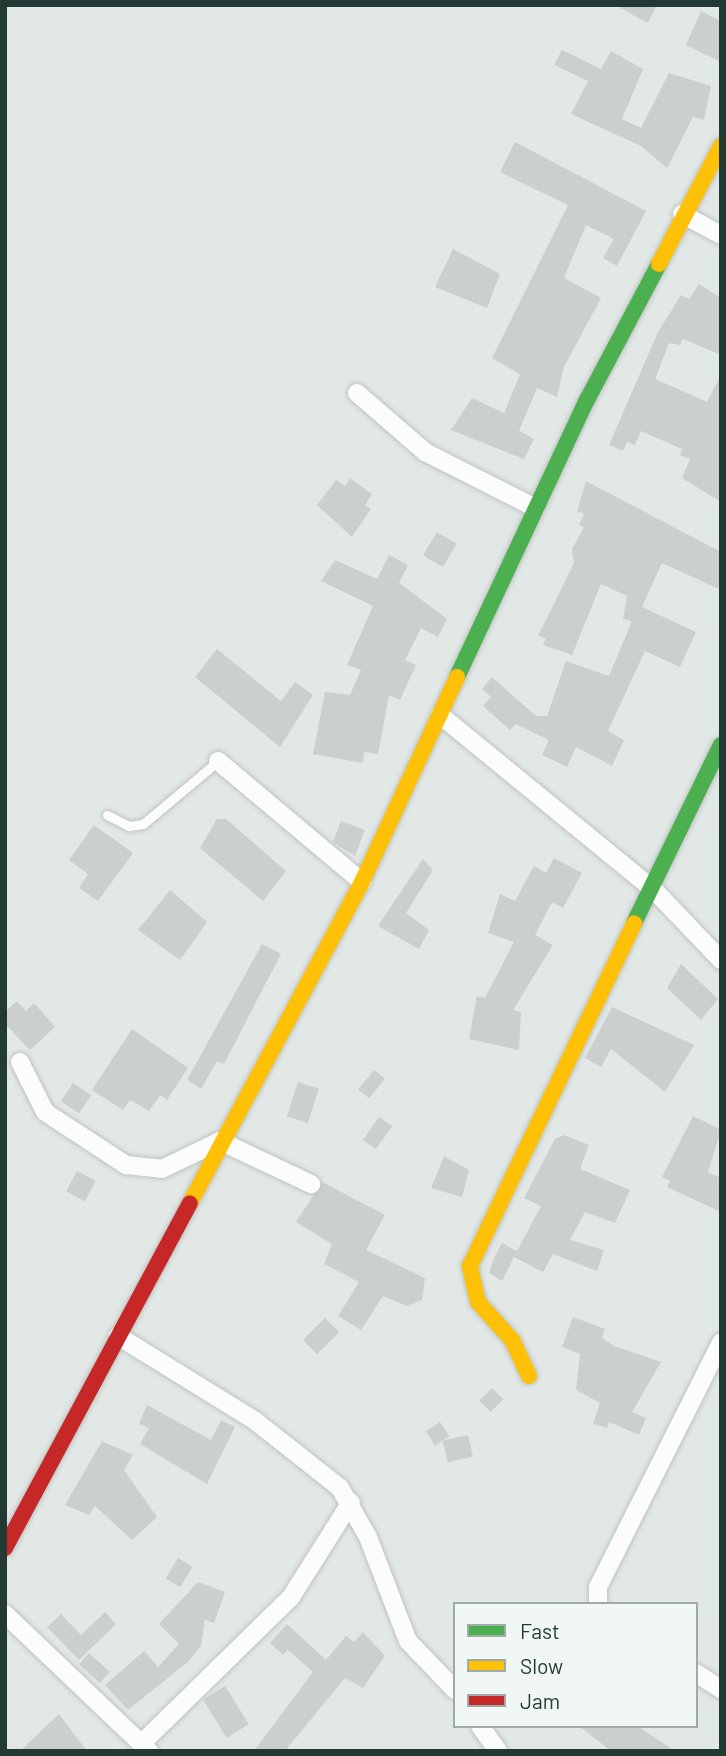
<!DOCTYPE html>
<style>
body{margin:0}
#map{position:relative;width:726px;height:1756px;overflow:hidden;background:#e2e8e5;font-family:Barlow,sans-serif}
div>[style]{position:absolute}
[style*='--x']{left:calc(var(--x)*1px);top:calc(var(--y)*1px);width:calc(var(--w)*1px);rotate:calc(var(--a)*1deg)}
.building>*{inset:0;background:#cbd0ce;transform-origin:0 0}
.roads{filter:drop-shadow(0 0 2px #bfc4c2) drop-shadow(0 0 2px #bfc4c2)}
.lane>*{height:9px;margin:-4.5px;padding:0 4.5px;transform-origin:4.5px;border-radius:4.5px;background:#fbfcfb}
.street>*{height:18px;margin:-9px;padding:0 9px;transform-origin:9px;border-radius:9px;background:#fbfcfb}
.fast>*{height:16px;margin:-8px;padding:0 8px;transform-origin:8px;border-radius:8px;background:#4caf50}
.slow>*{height:16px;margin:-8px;padding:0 8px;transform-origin:8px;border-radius:8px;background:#ffc107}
.jam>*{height:16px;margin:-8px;padding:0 8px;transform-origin:8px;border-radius:8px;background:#c62828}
span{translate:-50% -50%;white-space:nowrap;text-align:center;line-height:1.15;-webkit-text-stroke:7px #f0f7f4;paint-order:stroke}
.frame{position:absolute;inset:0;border:7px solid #223934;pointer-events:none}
.legend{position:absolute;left:453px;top:1602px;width:245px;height:126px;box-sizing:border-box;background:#f0f7f4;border:2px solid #9eaba7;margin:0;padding:9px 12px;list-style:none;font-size:21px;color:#223934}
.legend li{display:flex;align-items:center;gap:14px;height:35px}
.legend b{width:35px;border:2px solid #9eaba7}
</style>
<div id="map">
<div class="building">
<div style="clip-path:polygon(615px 5px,657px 5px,648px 23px)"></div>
<div style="clip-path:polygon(701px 11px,721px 21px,721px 62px,686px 45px)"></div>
<div style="clip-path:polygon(562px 50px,601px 69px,611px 51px,643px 69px,622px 119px,641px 128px,669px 73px,711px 86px,704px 120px,693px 117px,667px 168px,641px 146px,571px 114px,588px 81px,554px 65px)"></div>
<div style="clip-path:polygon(515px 142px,646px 211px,617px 266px,603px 258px,614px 239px,586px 225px,564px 278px,601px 298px,564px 367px,557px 397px,537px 388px,519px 431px,534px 439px,524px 459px,451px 430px,472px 398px,504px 413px,520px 374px,492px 358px,568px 205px,500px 172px)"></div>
<div style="clip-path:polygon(453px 249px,500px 274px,487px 308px,435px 287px)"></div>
<div style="clip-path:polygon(699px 284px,721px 298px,721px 355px,683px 339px,680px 345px,669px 343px,655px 379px,707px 402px,721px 375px,721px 502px,682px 478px,690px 459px,680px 455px,682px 449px,641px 431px,635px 445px,627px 442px,623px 451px,609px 445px,658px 332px,681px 295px,689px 299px)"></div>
<div style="clip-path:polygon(350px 478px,372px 494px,365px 505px,371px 509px,352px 537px,317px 505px,336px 480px,345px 486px)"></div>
<div style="clip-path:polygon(586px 481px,721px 552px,721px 590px,662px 563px,642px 607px,696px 632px,680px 667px,645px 651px,608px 731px,624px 740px,612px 766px,576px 747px,567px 767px,542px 755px,549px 740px,516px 724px,510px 730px,483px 706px,491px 697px,482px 689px,492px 677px,536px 716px,547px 716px,566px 661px,609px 676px,632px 621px,623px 619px,627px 596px,601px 584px,572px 655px,543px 645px,546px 638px,538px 636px,574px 563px,572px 549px,584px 527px,579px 525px,584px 514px,577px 511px)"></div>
<div style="left:437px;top:532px;width:23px;height:27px;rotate:31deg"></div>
<div style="clip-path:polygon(389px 555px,408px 565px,399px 583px,447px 619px,438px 637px,421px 628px,405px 660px,416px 665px,400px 700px,389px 695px,378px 754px,364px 752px,363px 763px,313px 754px,325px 692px,350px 695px,361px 670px,347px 665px,373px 606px,321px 581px,335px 560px,377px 579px)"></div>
<div style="clip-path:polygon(217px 649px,281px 701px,295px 682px,313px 695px,280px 747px,195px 677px)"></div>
<div style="clip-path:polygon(217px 819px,226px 819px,286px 871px,263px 901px,200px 848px)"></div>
<div style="clip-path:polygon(341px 821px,365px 830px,355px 856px,333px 842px)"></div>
<div style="clip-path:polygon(94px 825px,133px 853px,98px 901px,79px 888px,88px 874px,69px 860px)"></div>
<div style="clip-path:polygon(554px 858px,582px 873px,563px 908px,552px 902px,535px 935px,553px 945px,513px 1010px,521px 1012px,519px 1050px,469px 1039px,477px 996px,485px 998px,514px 942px,488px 933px,500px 894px,515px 901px,534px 866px,546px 873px)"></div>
<div style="clip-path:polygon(423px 859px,433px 870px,406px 913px,429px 930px,419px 949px,378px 926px)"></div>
<div style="clip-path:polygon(170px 890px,207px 922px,180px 960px,138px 930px)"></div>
<div style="clip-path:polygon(262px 944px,281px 954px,224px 1064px,217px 1061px,201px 1089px,187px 1080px)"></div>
<div style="clip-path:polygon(681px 964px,718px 999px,701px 1020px,667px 988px)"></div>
<div style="clip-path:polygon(17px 1001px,26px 1011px,34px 1003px,55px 1027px,30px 1050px,5px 1024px,5px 1012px)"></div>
<div style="clip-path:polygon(612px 1007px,694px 1045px,665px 1092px,611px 1049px,601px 1067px,585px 1058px)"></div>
<div style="clip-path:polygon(132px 1029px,188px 1068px,167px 1100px,160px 1095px,149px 1111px,130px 1100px,123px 1110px,92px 1090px)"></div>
<div style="left:374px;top:1070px;width:14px;height:25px;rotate:39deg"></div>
<div style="left:298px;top:1082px;width:22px;height:36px;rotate:18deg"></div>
<div style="left:73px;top:1083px;width:22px;height:22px;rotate:34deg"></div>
<div style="clip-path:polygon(693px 1116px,721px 1130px,708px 1172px,721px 1178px,721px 1212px,667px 1187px,670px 1181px,662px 1177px)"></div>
<div style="left:379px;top:1117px;width:16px;height:28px;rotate:35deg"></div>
<div style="clip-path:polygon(564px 1135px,589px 1145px,580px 1169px,630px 1190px,615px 1223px,585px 1212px,570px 1240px,604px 1250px,597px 1271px,553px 1254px,543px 1272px,514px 1257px,502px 1281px,489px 1273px,494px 1258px,502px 1243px,517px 1251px,541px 1206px,524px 1198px,555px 1139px)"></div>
<div style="clip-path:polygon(444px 1156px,469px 1170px,462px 1197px,431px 1188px)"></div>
<div style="left:77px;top:1171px;width:21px;height:23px;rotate:28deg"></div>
<div style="clip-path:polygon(322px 1182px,385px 1215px,366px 1250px,425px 1278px,422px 1300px,407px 1306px,383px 1296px,361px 1330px,338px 1316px,359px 1282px,324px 1264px,332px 1244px,296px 1222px)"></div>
<div style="clip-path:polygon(573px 1317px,605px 1329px,602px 1338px,614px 1346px,661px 1362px,632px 1412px,646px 1418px,639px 1435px,609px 1422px,607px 1428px,593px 1424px,600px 1403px,576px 1390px,580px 1354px,562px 1347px)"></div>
<div style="left:325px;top:1318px;width:20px;height:31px;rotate:45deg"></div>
<div style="left:492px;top:1388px;width:16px;height:18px;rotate:45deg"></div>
<div style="clip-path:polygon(147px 1405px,211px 1440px,221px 1420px,235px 1427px,207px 1484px,140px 1444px,149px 1428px,139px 1424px)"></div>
<div style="left:440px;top:1422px;width:17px;height:17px;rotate:57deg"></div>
<div style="left:468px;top:1435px;width:22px;height:26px;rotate:77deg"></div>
<div style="clip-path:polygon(102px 1441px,133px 1455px,124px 1470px,157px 1517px,132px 1540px,95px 1506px,89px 1515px,65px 1505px)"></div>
<div style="left:178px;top:1558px;width:17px;height:24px;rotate:31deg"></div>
<div style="clip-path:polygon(198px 1582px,225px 1592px,214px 1623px,205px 1620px,201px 1646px,189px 1661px,128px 1710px,105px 1685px,144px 1651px,158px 1667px,179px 1644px,159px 1624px)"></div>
<div style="clip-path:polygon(105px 1612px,116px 1624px,79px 1660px,47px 1627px,61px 1614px,81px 1635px)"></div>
<div style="clip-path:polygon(287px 1624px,326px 1660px,346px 1636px,354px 1642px,363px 1632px,385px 1656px,363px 1688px,345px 1678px,285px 1751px,254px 1751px,313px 1672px,288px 1650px,283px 1655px,270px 1643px)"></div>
<div style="left:89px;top:1653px;width:28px;height:15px;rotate:42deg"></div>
<div style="left:225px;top:1686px;width:45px;height:26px;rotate:58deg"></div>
<div style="clip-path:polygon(59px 1714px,87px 1751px,20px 1751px)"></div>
<div style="clip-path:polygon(579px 1726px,637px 1726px,675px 1751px,611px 1751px)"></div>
</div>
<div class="roads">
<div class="lane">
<div style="--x:107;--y:815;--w:25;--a:27"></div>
<div style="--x:129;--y:826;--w:14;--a:-8"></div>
<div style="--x:143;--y:824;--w:98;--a:-40"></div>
</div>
<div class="street">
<div style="--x:682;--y:214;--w:44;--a:28.3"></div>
<div style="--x:357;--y:393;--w:90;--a:40.9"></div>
<div style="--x:425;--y:452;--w:124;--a:26.8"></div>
<div style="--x:440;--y:715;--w:276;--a:39.3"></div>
<div style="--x:654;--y:890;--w:97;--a:46.3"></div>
<div style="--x:218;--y:761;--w:188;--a:40"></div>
<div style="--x:20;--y:1062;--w:56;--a:63.4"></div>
<div style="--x:45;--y:1112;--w:97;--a:33.2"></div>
<div style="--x:126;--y:1165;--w:36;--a:6"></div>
<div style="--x:162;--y:1169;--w:64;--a:-25.8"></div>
<div style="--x:220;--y:1141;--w:101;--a:25.3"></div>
<div style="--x:118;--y:1336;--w:160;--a:31.7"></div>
<div style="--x:254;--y:1420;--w:110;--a:38.3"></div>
<div style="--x:340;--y:1488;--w:56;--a:60.3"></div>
<div style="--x:368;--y:1537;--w:111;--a:69"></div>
<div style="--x:408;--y:1641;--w:68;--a:46.2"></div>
<div style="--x:598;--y:1604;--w:17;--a:-90"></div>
<div style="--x:598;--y:1587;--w:274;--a:-63.3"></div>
<div style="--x:5;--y:1614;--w:199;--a:43.6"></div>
<div style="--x:696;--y:1673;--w:30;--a:33"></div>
<div style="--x:480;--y:1726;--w:31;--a:54"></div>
<div style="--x:142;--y:1743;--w:209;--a:-44.4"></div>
<div style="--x:291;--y:1597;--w:112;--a:-57.7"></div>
</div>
<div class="fast">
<div style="--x:457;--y:677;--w:306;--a:-64.9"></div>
<div style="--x:587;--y:400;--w:154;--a:-62.1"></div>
<div style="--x:634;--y:923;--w:198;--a:-64"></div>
</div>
<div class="slow">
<div style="--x:659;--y:264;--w:133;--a:-62.3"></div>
<div style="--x:190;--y:1203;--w:364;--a:-61.8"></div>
<div style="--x:362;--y:882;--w:226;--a:-65.1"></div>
<div style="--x:529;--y:1376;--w:40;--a:-115"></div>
<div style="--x:512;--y:1340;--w:51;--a:-131.8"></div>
<div style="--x:478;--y:1302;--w:37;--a:-103"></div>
<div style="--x:470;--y:1266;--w:380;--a:-64.4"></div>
</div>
<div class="jam">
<div style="--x:5;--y:1548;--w:391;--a:-61.8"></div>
</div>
</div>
<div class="frame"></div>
<ul class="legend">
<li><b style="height:9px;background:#4caf50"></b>Fast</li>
<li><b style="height:9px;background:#ffc107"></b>Slow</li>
<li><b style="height:9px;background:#c62828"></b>Jam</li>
</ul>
</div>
